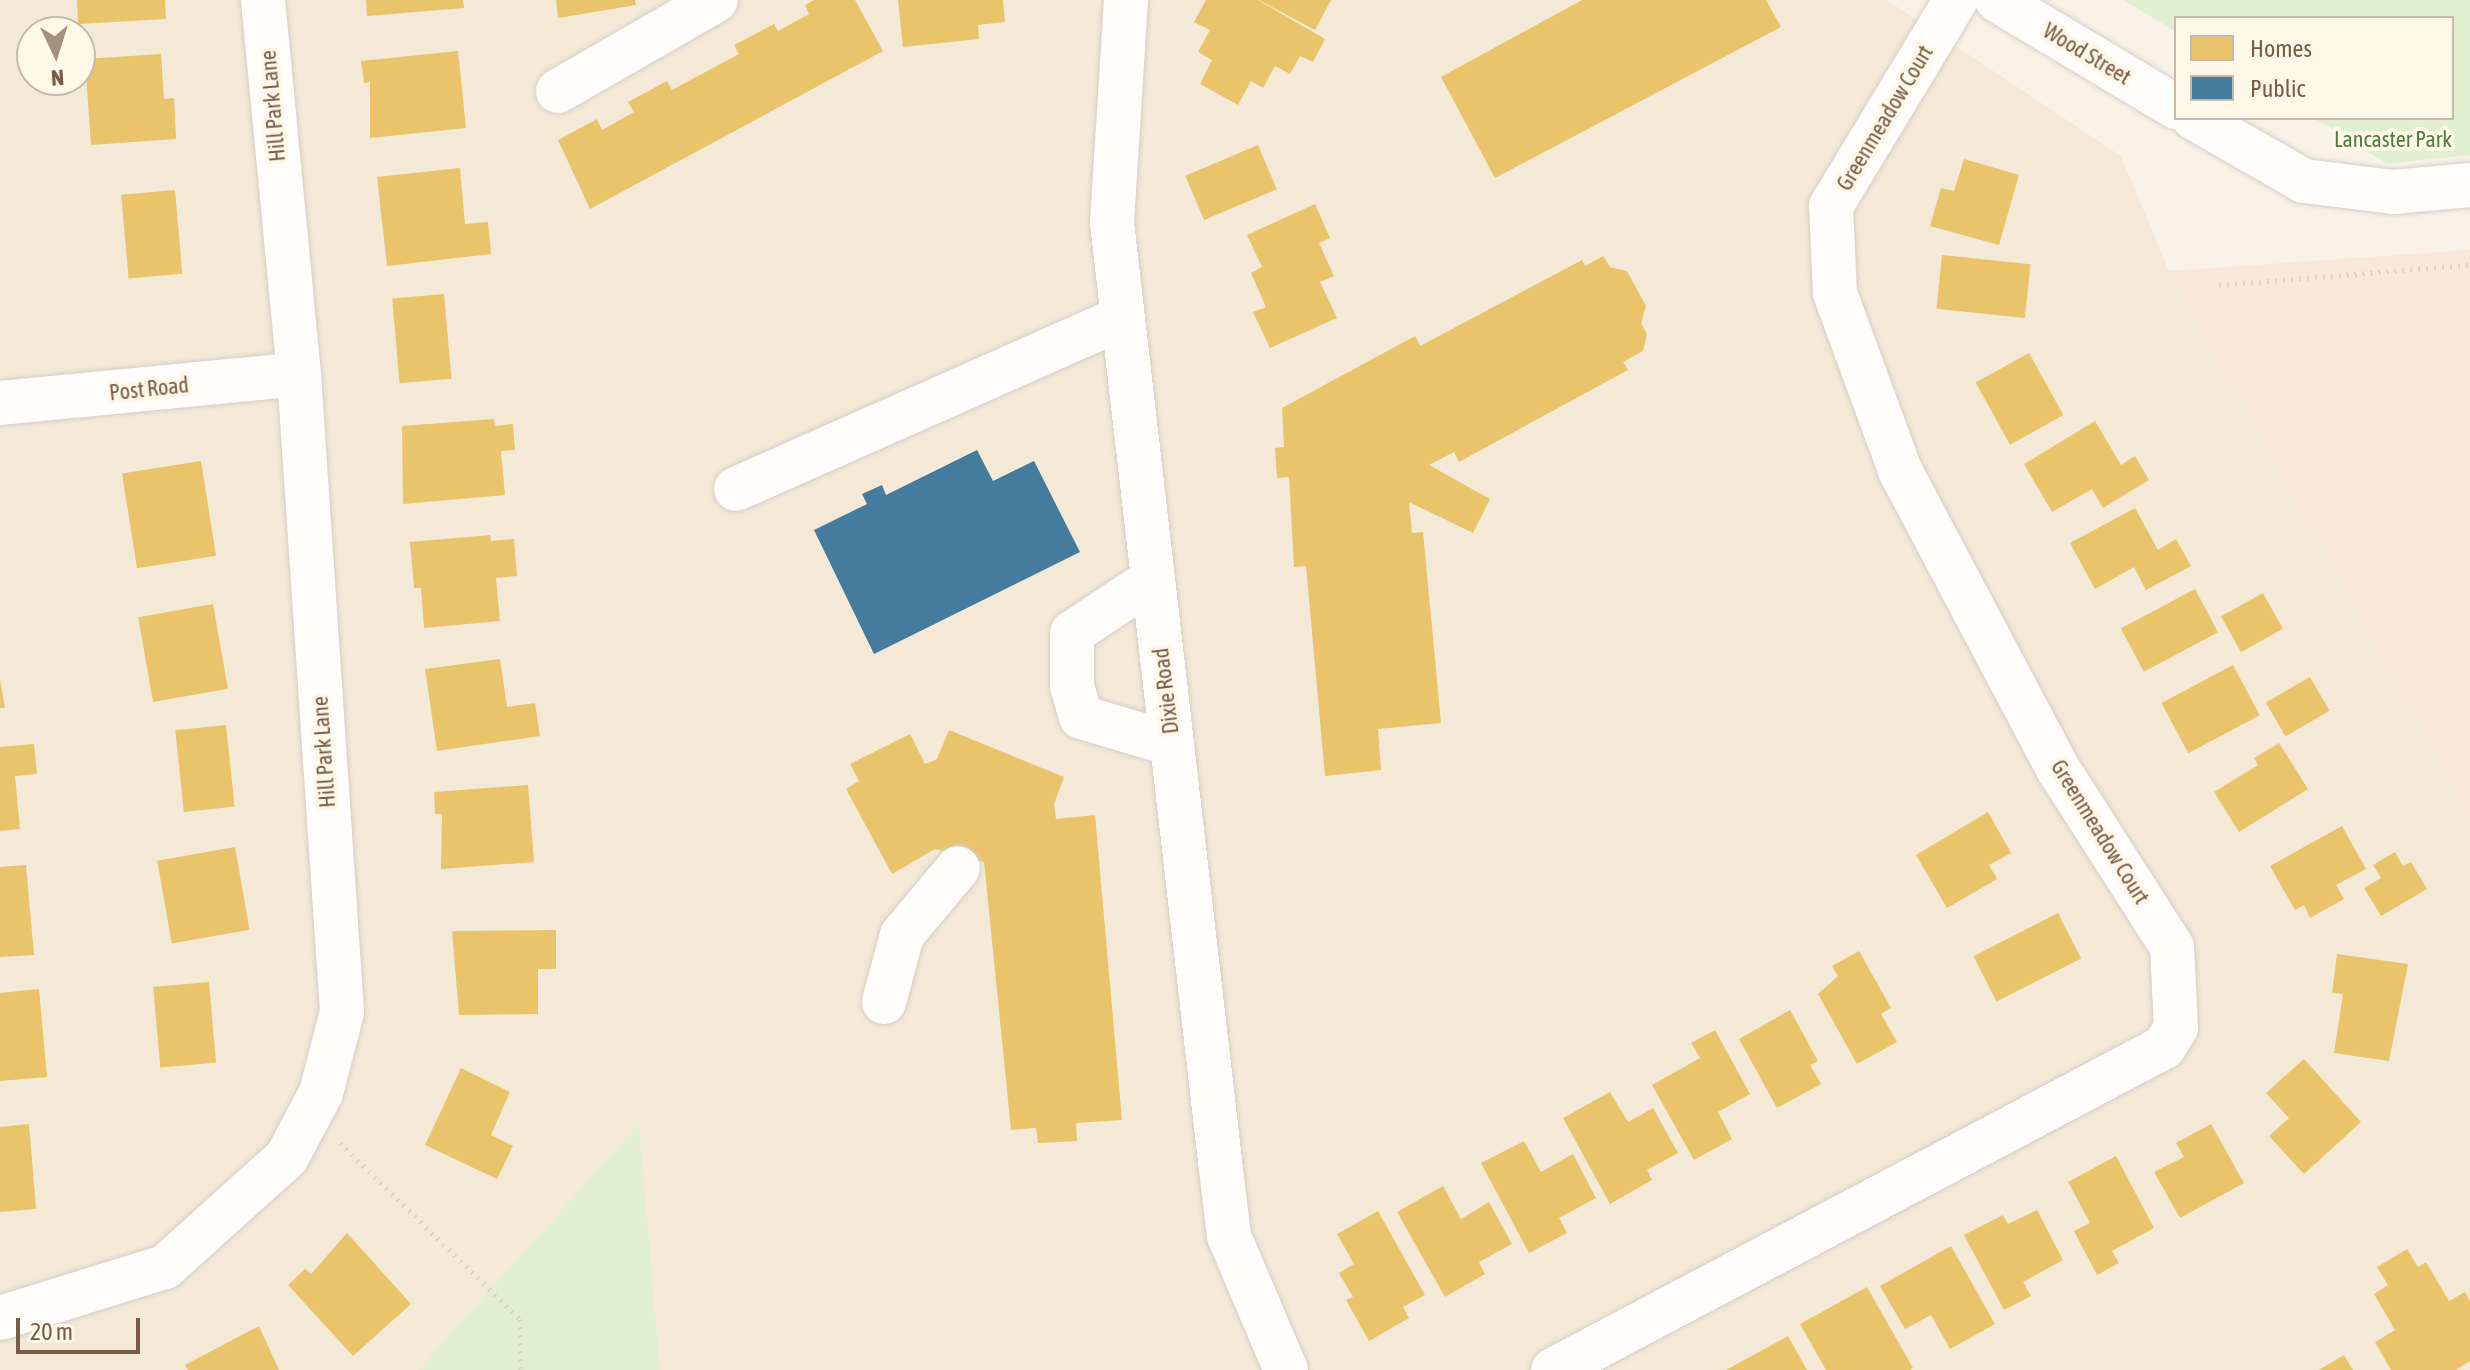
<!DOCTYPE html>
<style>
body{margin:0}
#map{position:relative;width:2470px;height:1370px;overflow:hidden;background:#f8f2e7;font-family:"Asap Condensed",sans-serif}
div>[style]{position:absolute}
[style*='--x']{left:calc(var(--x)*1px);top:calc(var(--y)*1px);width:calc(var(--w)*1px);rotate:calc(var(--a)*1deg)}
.residential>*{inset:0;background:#f4e9d7}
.commercial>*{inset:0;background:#f9e7da}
.green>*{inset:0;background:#e1efd1}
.homes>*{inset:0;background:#e9c46a;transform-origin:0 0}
.public>*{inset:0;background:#457b9d}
.path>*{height:5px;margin-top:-2.5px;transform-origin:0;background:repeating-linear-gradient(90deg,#dad2cb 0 2px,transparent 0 8px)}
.roads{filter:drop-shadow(0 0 2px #d6cec5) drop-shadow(0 0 2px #d6cec5)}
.minor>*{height:44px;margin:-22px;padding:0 22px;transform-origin:22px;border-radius:22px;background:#fefdfb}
span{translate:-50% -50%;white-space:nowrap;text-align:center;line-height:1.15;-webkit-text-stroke:8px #fff8e9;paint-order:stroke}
.street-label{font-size:22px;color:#775b46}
.park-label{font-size:22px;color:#4c7e3d}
.legend{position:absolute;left:2174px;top:16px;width:280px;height:104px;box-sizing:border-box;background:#fff8e9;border:2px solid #c9b9a8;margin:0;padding:10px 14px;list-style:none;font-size:24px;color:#775b46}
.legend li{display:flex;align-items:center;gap:16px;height:40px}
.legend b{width:40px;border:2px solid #c9b9a8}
.north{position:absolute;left:16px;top:16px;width:80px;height:80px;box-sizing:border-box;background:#fff8e9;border:2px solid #c9b9a8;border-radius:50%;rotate:176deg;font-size:22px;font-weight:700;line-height:32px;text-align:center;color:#775b46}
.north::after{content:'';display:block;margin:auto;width:28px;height:36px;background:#a4907e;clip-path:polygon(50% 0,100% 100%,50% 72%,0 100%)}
.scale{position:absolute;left:16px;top:1318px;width:124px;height:36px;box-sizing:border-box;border:4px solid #775b46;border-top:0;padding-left:10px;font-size:24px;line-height:28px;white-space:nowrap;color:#775b46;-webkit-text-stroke:6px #fff8e9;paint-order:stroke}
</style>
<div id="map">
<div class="residential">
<div style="clip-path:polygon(evenodd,0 0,1887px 0,2121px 156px,2169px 271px,2470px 815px,2470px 1370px,0 1370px,0 0,32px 32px,80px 32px,80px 80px,32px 80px,32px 32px)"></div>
</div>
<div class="commercial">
<div style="clip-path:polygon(2470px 250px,2470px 815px,2169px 271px)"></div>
</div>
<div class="green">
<div style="clip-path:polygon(2124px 0,2470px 0,2470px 155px,2387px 164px,2314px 118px,2452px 118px,2452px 18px,2176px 18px,2176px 32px)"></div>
<div style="clip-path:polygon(639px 1124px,660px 1370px,418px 1370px)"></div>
</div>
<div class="homes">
<div style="clip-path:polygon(77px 0,165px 0,166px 19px,78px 24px)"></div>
<div style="clip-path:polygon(366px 0,463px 0,464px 8px,367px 16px)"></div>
<div style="clip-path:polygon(556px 0,635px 0,636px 5px,558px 18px)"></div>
<div style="clip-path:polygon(814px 0,855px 0,883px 51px,590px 209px,558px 140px,597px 119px,602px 130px,634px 112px,628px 102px,667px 81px,672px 90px,739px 54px,734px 45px,774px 24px,778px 31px,809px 14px,805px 5px)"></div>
<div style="clip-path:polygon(898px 0,1003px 0,1005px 22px,978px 25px,979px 39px,903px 47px)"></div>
<div style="clip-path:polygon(1206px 0,1258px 0,1325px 39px,1313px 62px,1300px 56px,1290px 74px,1275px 66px,1263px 88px,1251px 81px,1238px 105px,1200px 84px,1212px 60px,1198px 52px,1210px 30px,1194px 22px)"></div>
<div style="clip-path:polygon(1259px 0,1331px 0,1315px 30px)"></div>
<div style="clip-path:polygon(1582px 0,1766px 0,1781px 27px,1495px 178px,1441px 77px)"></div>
<div style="clip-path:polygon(458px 51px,466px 128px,370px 138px,370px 82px,364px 83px,361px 61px)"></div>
<div style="clip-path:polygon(161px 54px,164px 99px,174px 98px,176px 139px,91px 145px,85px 59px)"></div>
<div style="left:1258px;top:145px;width:48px;height:79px;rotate:67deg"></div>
<div style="clip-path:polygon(1964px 159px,2019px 175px,1999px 245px,1930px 226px,1941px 188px,1954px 191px)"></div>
<div style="clip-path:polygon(460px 168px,465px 224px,488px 222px,491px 254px,387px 266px,377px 177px)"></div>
<div style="left:175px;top:190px;width:84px;height:54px;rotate:85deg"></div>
<div style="clip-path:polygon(1315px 204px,1330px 238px,1319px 243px,1334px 276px,1320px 282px,1337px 318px,1270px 348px,1253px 312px,1266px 307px,1251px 273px,1262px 267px,1247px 235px)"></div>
<div style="left:1942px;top:255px;width:89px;height:54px;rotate:6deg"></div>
<div style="clip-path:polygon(1603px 256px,1610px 267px,1627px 271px,1646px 306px,1641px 323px,1647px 334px,1643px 351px,1623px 362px,1628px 370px,1459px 462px,1454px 452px,1429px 465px,1490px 499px,1473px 533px,1409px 502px,1412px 533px,1423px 532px,1441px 723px,1378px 729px,1381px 770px,1325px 776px,1306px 566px,1294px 567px,1289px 477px,1277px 478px,1275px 448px,1284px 447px,1282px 408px,1415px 336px,1420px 346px,1582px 260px,1585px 266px)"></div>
<div style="left:444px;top:294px;width:85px;height:52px;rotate:85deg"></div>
<div style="left:2029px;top:353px;width:71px;height:61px;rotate:61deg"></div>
<div style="clip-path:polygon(494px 419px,495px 426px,513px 424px,515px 450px,501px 451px,505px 495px,403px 504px,402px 426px)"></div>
<div style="clip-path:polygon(2095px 421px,2121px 465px,2135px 456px,2149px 480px,2103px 508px,2092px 489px,2052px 512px,2024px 464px)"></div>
<div style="left:201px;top:461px;width:96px;height:80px;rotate:81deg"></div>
<div style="clip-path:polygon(2135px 508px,2158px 550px,2176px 539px,2191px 566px,2146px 590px,2134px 567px,2095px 589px,2070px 543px)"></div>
<div style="clip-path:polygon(490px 535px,491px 541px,514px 539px,517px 576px,496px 578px,500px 621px,424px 628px,421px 588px,414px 588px,410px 542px)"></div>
<div style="left:2195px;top:589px;width:49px;height:84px;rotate:62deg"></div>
<div style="left:2263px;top:593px;width:41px;height:48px;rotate:61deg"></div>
<div style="left:213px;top:604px;width:86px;height:76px;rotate:80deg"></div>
<div style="clip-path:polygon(500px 659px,507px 707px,535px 703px,540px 736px,437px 751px,425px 669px)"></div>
<div style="left:2233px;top:665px;width:57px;height:81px;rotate:62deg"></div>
<div style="left:2310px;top:677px;width:39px;height:51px;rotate:60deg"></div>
<div style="clip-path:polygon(0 679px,5px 708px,0 708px)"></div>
<div style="left:226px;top:725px;width:82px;height:51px;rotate:84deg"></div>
<div style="clip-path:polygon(949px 730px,1064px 777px,1054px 804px,1056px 819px,1095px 815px,1122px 1120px,1076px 1123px,1077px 1141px,1038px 1143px,1036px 1128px,1011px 1130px,984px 862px,935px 849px,892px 874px,846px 789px,859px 781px,850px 764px,910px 734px,925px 764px,937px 759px)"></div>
<div style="clip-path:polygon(2279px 743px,2308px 789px,2239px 832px,2214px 792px,2258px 765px,2254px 758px)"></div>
<div style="clip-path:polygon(34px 744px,37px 774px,15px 776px,20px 829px,0 831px,0 747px)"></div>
<div style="clip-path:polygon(528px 785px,534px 862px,441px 869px,442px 814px,435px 814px,434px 792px)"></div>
<div style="clip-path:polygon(1988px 812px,2011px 853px,1989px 865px,1997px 879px,1947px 908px,1916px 855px)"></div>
<div style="clip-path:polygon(2342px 826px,2366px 869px,2336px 885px,2344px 899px,2310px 918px,2304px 905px,2295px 910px,2270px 866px)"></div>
<div style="left:235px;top:847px;width:84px;height:79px;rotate:80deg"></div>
<div style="clip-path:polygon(2395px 852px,2403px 866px,2411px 862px,2427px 889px,2381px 916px,2364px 888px,2381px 878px,2373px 865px)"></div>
<div style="clip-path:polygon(26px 865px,34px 955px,0 957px,0 867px)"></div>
<div style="left:2058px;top:913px;width:51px;height:95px;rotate:63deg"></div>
<div style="clip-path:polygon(556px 930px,556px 969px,538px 969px,538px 1014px,459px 1015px,452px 931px)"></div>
<div style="clip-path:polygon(1859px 951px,1891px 1008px,1881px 1014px,1897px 1042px,1857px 1064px,1818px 994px,1838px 976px,1832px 966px)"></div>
<div style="clip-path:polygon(2337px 954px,2408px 964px,2389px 1061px,2334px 1053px,2343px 994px,2332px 993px)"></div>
<div style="left:209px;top:982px;width:81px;height:56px;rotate:85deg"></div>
<div style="clip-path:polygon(39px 989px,47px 1077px,0 1081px,0 993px)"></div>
<div style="clip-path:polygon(1790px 1010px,1818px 1061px,1810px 1065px,1821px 1084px,1777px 1108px,1739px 1039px)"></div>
<div style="clip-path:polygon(1715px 1030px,1750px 1094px,1718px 1112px,1732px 1139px,1694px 1160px,1652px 1085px,1700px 1058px,1691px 1043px)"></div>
<div style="clip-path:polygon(2304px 1059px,2361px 1122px,2304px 1174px,2269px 1136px,2289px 1118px,2266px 1093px)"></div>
<div style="clip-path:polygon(461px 1068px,510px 1092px,491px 1135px,513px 1146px,497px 1179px,425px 1145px)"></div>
<div style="clip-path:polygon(1610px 1092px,1628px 1122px,1653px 1108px,1678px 1153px,1647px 1170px,1652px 1180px,1610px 1204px,1563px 1118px)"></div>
<div style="clip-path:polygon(29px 1124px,36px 1209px,0 1212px,0 1127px)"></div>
<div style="clip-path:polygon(2211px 1124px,2244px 1183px,2180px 1218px,2154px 1172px,2184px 1157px,2176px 1143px)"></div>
<div style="clip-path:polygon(1524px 1141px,1541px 1172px,1573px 1154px,1596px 1198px,1559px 1218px,1567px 1233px,1529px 1253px,1481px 1163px)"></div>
<div style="clip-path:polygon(2116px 1156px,2154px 1228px,2112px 1251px,2119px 1263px,2097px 1275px,2074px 1231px,2090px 1223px,2068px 1182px)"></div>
<div style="clip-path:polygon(1443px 1186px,1461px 1219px,1489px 1202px,1512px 1244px,1479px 1262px,1485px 1274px,1445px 1297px,1397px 1212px)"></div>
<div style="clip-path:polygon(2037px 1210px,2063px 1260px,2023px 1282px,2031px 1296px,2004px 1310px,1964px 1235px,2003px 1215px,2008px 1224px)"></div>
<div style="clip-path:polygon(1378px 1211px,1425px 1295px,1403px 1307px,1409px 1318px,1369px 1341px,1346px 1300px,1353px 1297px,1339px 1273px,1354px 1264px,1337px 1234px)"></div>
<div style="clip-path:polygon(347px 1233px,411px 1304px,353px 1356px,288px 1285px,305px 1269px,311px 1274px)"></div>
<div style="clip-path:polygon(1951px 1246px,1995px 1324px,1950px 1349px,1931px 1315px,1905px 1329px,1880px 1286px)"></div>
<div style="clip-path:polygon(2407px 1249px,2418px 1267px,2426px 1262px,2449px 1301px,2465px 1292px,2470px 1301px,2470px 1361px,2456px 1370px,2391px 1370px,2375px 1342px,2395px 1330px,2374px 1294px,2388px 1285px,2377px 1267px)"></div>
<div style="clip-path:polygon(1867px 1287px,1913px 1368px,1910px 1370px,1826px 1370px,1800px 1324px)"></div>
<div style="clip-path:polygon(259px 1326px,279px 1370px,188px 1370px,185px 1365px)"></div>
<div style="clip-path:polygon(1788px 1336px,1807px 1370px,1726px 1370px)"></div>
<div style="clip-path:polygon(2344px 1355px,2353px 1370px,2319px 1370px)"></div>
</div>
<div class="public">
<div style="clip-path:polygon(977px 450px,993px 481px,1034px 461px,1080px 552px,874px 654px,814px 530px,867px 504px,862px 494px,882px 485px,886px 495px)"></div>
</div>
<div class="path">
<div style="--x:2219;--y:285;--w:252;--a:-4.6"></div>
<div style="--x:340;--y:1143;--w:252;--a:44.4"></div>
<div style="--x:520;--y:1319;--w:51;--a:88.9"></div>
</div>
<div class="roads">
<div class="minor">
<div style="--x:1126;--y:0;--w:223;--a:93.6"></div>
<div style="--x:1112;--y:223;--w:952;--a:83.43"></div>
<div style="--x:1221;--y:1169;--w:67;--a:83.2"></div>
<div style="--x:1229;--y:1236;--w:146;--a:67"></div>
<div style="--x:1997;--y:0;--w:209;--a:30.9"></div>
<div style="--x:558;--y:91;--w:182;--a:-29.9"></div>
<div style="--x:2194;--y:118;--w:127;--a:29.8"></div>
<div style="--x:2304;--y:181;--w:90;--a:7"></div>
<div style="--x:2393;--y:192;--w:77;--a:-5.2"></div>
<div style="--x:0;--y:403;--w:300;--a:-5.5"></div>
<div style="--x:736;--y:489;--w:422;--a:-23.9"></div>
<div style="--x:1153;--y:579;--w:97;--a:146.3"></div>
<div style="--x:1072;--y:633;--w:53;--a:90"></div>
<div style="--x:1072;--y:686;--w:32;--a:74"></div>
<div style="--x:1081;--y:717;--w:95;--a:16.5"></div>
<div style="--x:884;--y:1002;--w:69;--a:-75"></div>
<div style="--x:902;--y:935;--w:87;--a:-50.1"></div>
<div style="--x:0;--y:1318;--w:173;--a:-17.2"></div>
<div style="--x:165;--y:1267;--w:164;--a:-42"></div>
<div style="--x:287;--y:1157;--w:72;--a:-62"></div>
<div style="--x:321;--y:1093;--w:84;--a:-75.5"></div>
<div style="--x:342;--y:1012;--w:639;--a:-93.86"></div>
<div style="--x:299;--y:374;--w:376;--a:-95.5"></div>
<div style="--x:1553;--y:1370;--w:691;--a:-27.86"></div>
<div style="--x:2164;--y:1047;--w:22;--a:-58"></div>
<div style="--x:2176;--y:1028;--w:81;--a:-92.8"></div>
<div style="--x:2172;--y:947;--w:214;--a:-122.6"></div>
<div style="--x:2057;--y:767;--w:336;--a:-117.9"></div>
<div style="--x:1900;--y:470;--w:189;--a:-110.2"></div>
<div style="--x:1835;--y:293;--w:87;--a:-92.6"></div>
<div style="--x:1831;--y:206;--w:241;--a:-58.8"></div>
</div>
</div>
<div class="street-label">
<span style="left:2087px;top:54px;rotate:31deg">Wood Street</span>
<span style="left:273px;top:106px;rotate:-95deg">Hill Park Lane</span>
<span style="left:1885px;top:118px;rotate:-59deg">Greenmeadow Court</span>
<span style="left:149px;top:389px;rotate:-6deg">Post Road</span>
<span style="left:1166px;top:691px;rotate:-97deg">Dixie Road</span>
<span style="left:324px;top:752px;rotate:-94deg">Hill Park Lane</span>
<span style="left:2100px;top:832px;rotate:58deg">Greenmeadow Court</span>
</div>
<div class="park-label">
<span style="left:2393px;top:140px">Lancaster Park</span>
</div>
<ul class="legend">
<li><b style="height:22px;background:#e9c46a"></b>Homes</li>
<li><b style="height:22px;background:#457b9d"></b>Public</li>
</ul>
<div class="north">N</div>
<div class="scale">20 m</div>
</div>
